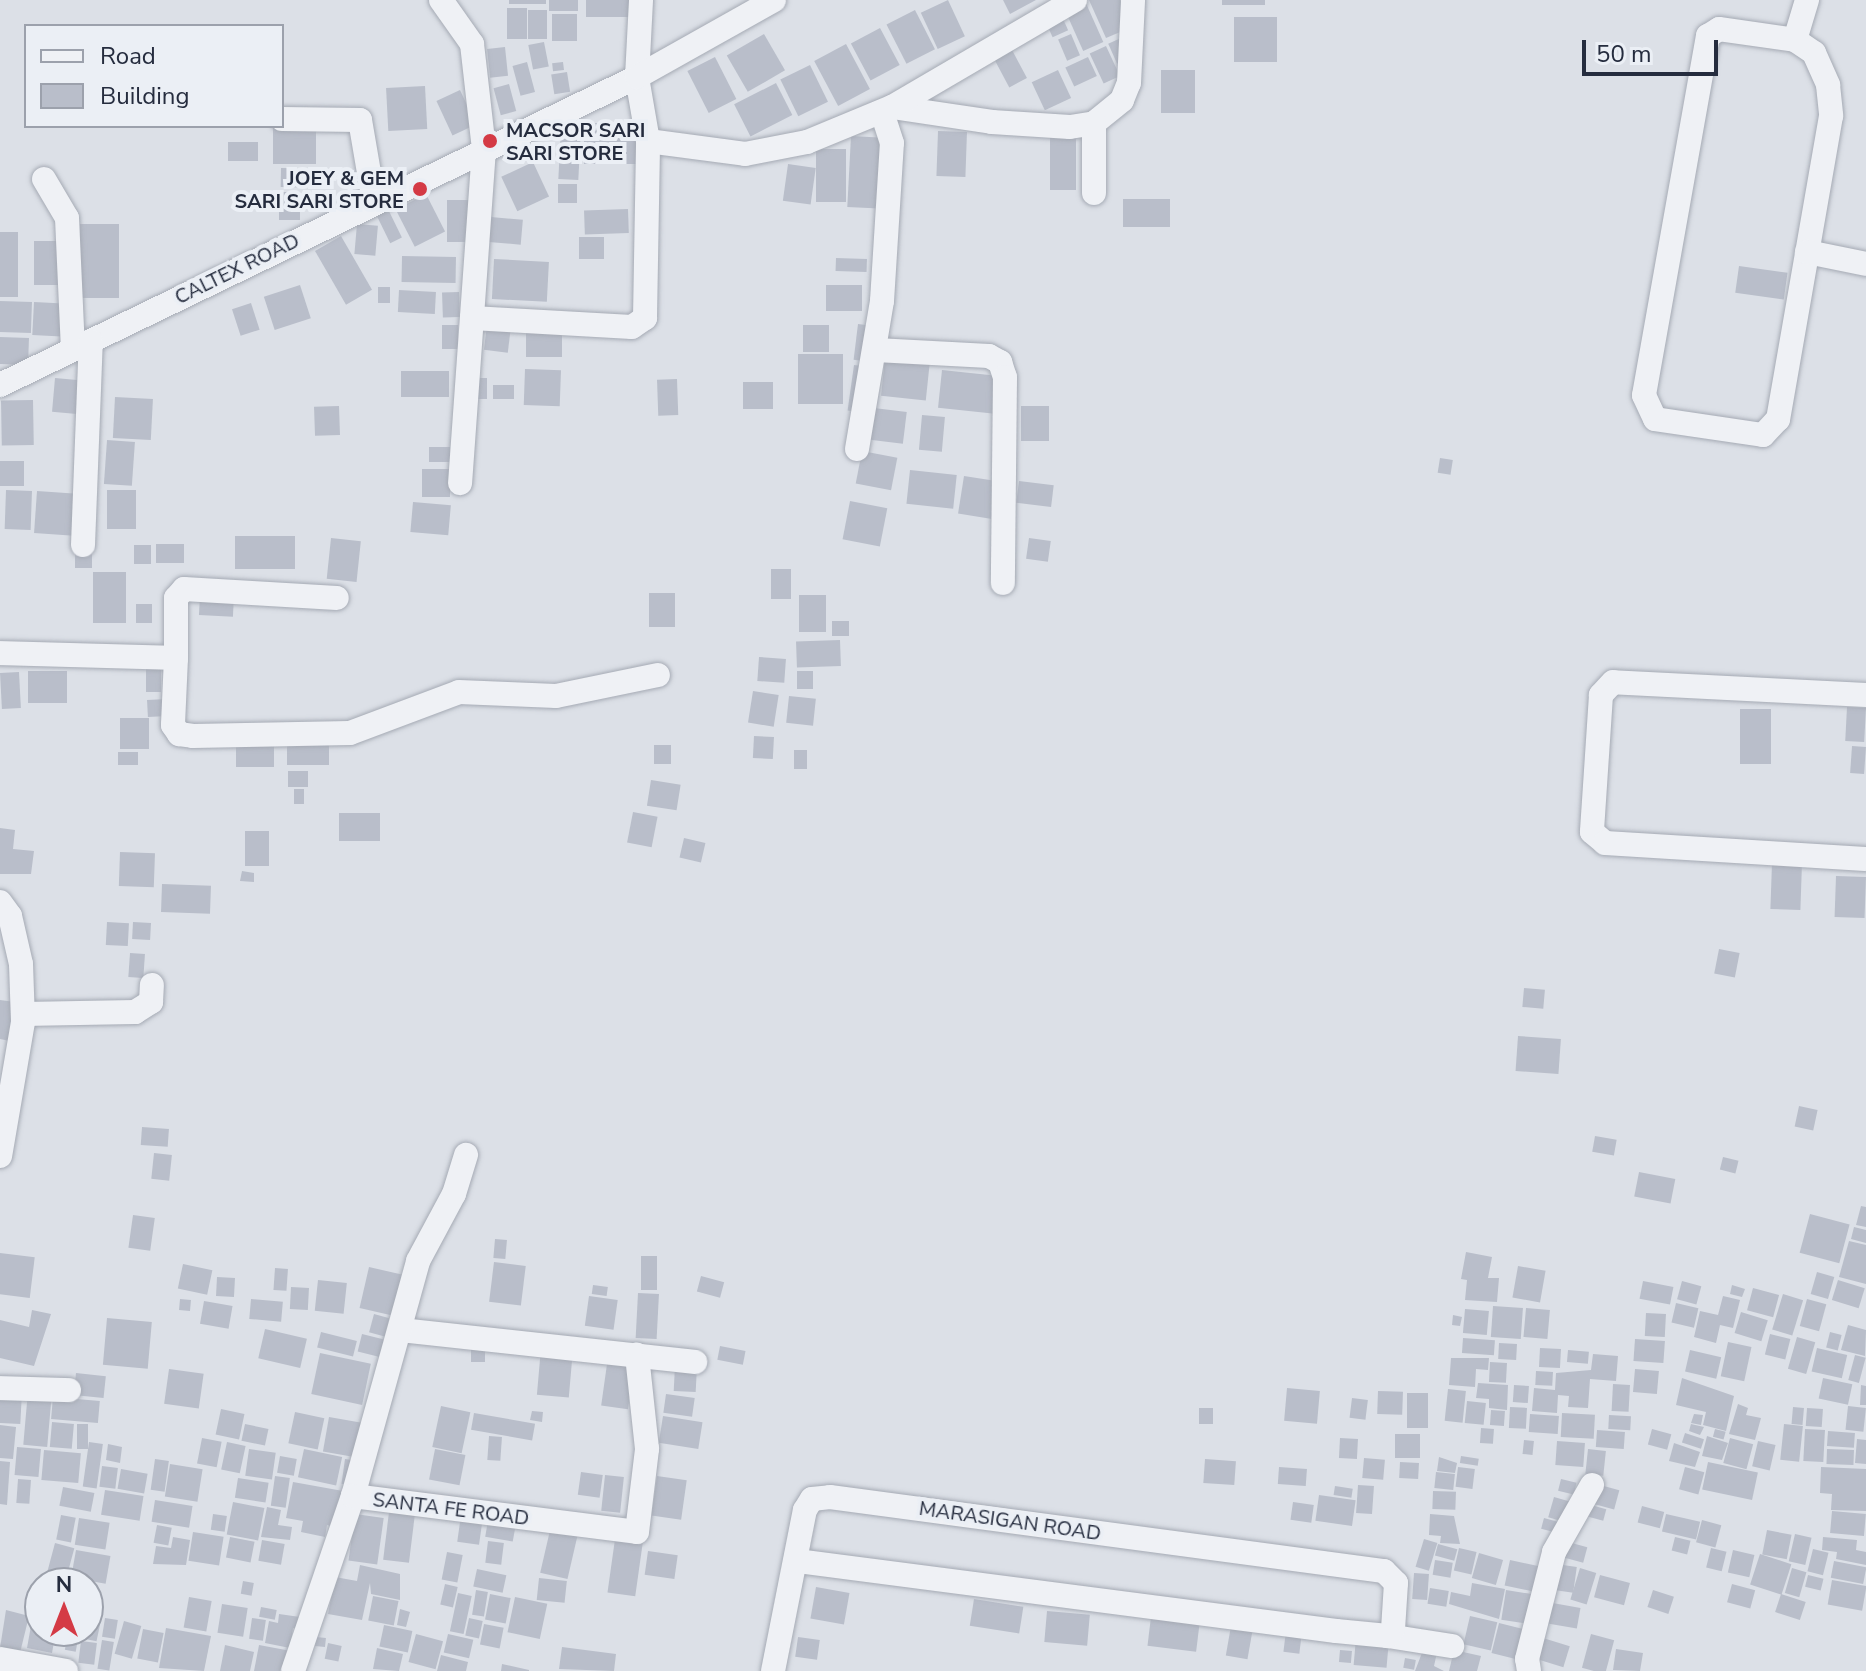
<!DOCTYPE html>
<style>
body{margin:0}
#map{position:relative;width:1866px;height:1671px;overflow:hidden;background:#dce0e7;font-family:"Nunito Sans",sans-serif}
div>[style]{position:absolute}
[style*='--x']{left:calc(var(--x)*1px);top:calc(var(--y)*1px);width:calc(var(--w)*1px);rotate:calc(var(--a)*1deg)}
.building>*{inset:0;background:#b9beca;transform-origin:0 0}
.roads{filter:drop-shadow(0 0 2px #a5aab4) drop-shadow(0 0 2px #a5aab4)}
.minor>*{height:24px;margin:-12px;padding:0 12px;transform-origin:12px;border-radius:12px;background:#eff1f5}
.dots>*{width:22px;height:22px;translate:-50% -50%;box-sizing:border-box;border:4px solid #ebeff5;border-radius:50%}
span{translate:-50% -50%;white-space:nowrap;text-align:center;line-height:1.15;-webkit-text-stroke:8px #ebeff5;paint-order:stroke}
.poi-label{font-size:20px;color:#252c3e;font-weight:700}
.left{translate:0 -50%;text-align:left}
.right{translate:-100% -50%;text-align:right}
.street-label{font-size:20px;color:#252c3e}
.legend{position:absolute;left:24px;top:24px;width:260px;height:104px;box-sizing:border-box;background:#ebeff5;border:2px solid #9ca1ac;margin:0;padding:10px 14px;list-style:none;font-size:24px;color:#252c3e}
.legend li{display:flex;align-items:center;gap:16px;height:40px}
.legend b{width:40px;border:2px solid #9ca1ac}
.north{position:absolute;left:24px;top:1567px;width:80px;height:80px;box-sizing:border-box;background:#ebeff5;border:2px solid #9ca1ac;border-radius:50%;rotate:0deg;font-size:22px;font-weight:700;line-height:32px;text-align:center;color:#252c3e}
.north::after{content:'';display:block;margin:auto;width:28px;height:36px;background:#d43a45;clip-path:polygon(50% 0,100% 100%,50% 72%,0 100%)}
.scale{position:absolute;left:1582px;top:40px;width:136px;height:36px;box-sizing:border-box;border:4px solid #252c3e;border-top:0;padding-left:10px;font-size:24px;line-height:28px;white-space:nowrap;color:#252c3e;-webkit-text-stroke:6px #ebeff5;paint-order:stroke}
</style>
<div id="map">
<div class="building">
<div style="left:509px;top:0;width:37px;height:4px"></div>
<div style="left:549px;top:0;width:29px;height:11px"></div>
<div style="left:586px;top:0;width:50px;height:17px"></div>
<div style="left:948px;top:0;width:40px;height:30px;rotate:65deg"></div>
<div style="clip-path:polygon(1003px 0,1036px 0,1010px 14px)"></div>
<div style="clip-path:polygon(1089px 0,1120px 0,1132px 27px,1106px 38px)"></div>
<div style="left:1222px;top:0;width:43px;height:5px"></div>
<div style="left:1085px;top:1px;width:45px;height:22px;rotate:66deg"></div>
<div style="left:507px;top:8px;width:20px;height:31px"></div>
<div style="left:528px;top:10px;width:19px;height:29px"></div>
<div style="left:915px;top:10px;width:44px;height:32px;rotate:63deg"></div>
<div style="left:1060px;top:12px;width:20px;height:17px;rotate:66deg"></div>
<div style="left:552px;top:14px;width:25px;height:27px"></div>
<div style="left:1234px;top:17px;width:43px;height:45px"></div>
<div style="left:880px;top:28px;width:42px;height:33px;rotate:62deg"></div>
<div style="left:764px;top:34px;width:42px;height:43px;rotate:60deg"></div>
<div style="left:1071px;top:34px;width:23px;height:14px;rotate:67deg"></div>
<div style="left:1121px;top:38px;width:22px;height:14px;rotate:66deg"></div>
<div style="left:544px;top:42px;width:25px;height:16px;rotate:79deg"></div>
<div style="left:846px;top:44px;width:51px;height:36px;rotate:62deg"></div>
<div style="left:1106px;top:46px;width:33px;height:18px;rotate:65deg"></div>
<div style="left:505px;top:47px;width:29px;height:18px;rotate:84deg"></div>
<div style="left:1011px;top:48px;width:34px;height:20px;rotate:62deg"></div>
<div style="left:715px;top:57px;width:47px;height:31px;rotate:63deg"></div>
<div style="left:1088px;top:57px;width:21px;height:25px;rotate:65deg"></div>
<div style="left:527px;top:62px;width:31px;height:15px;rotate:75deg"></div>
<div style="left:563px;top:62px;width:8px;height:11px;rotate:83deg"></div>
<div style="left:810px;top:65px;width:41px;height:33px;rotate:64deg"></div>
<div style="left:1058px;top:70px;width:31px;height:29px;rotate:65deg"></div>
<div style="left:1161px;top:70px;width:34px;height:43px"></div>
<div style="left:567px;top:72px;width:20px;height:16px;rotate:81deg"></div>
<div style="left:776px;top:83px;width:36px;height:47px;rotate:63deg"></div>
<div style="left:509px;top:84px;width:28px;height:16px;rotate:75deg"></div>
<div style="left:425px;top:86px;width:43px;height:39px;rotate:87deg"></div>
<div style="left:460px;top:90px;width:38px;height:26px;rotate:65deg"></div>
<div style="left:584px;top:123px;width:52px;height:41px"></div>
<div style="left:316px;top:125px;width:39px;height:43px;rotate:90deg"></div>
<div style="left:561px;top:128px;width:20px;height:51px;rotate:3deg"></div>
<div style="left:938px;top:131px;width:29px;height:45px;rotate:2deg"></div>
<div style="left:1050px;top:134px;width:26px;height:56px"></div>
<div style="left:851px;top:136px;width:37px;height:71px;rotate:3deg"></div>
<div style="left:228px;top:142px;width:30px;height:19px"></div>
<div style="left:816px;top:149px;width:30px;height:53px"></div>
<div style="left:533px;top:162px;width:38px;height:35px;rotate:65deg"></div>
<div style="left:788px;top:164px;width:28px;height:37px;rotate:8deg"></div>
<div style="left:281px;top:168px;width:40px;height:19px;rotate:1deg"></div>
<div style="left:577px;top:184px;width:19px;height:19px;rotate:90deg"></div>
<div style="left:279px;top:192px;width:21px;height:28px"></div>
<div style="left:426px;top:194px;width:42px;height:34px;rotate:63deg"></div>
<div style="left:1170px;top:199px;width:28px;height:47px;rotate:90deg"></div>
<div style="left:476px;top:200px;width:42px;height:29px;rotate:90deg"></div>
<div style="left:387px;top:207px;width:34px;height:13px;rotate:64deg"></div>
<div style="left:628px;top:209px;width:24px;height:44px;rotate:88deg"></div>
<div style="left:491px;top:217px;width:32px;height:25px;rotate:5deg"></div>
<div style="left:80px;top:224px;width:39px;height:74px"></div>
<div style="left:357px;top:224px;width:21px;height:30px;rotate:5deg"></div>
<div style="left:0;top:232px;width:18px;height:65px"></div>
<div style="left:341px;top:236px;width:62px;height:30px;rotate:60deg"></div>
<div style="left:604px;top:237px;width:22px;height:25px;rotate:90deg"></div>
<div style="left:34px;top:241px;width:25px;height:44px"></div>
<div style="left:402px;top:256px;width:54px;height:26px;rotate:1deg"></div>
<div style="left:836px;top:258px;width:31px;height:13px;rotate:2deg"></div>
<div style="left:494px;top:259px;width:55px;height:40px;rotate:3deg"></div>
<div style="left:1739px;top:266px;width:49px;height:27px;rotate:8deg"></div>
<div style="left:300px;top:285px;width:35px;height:38px;rotate:72deg"></div>
<div style="left:826px;top:285px;width:36px;height:26px"></div>
<div style="left:378px;top:287px;width:12px;height:16px"></div>
<div style="left:399px;top:290px;width:37px;height:22px;rotate:3deg"></div>
<div style="left:459px;top:292px;width:25px;height:17px;rotate:88deg"></div>
<div style="left:0;top:301px;width:32px;height:31px;rotate:2deg"></div>
<div style="left:34px;top:302px;width:34px;height:33px;rotate:3deg"></div>
<div style="left:251px;top:303px;width:28px;height:20px;rotate:72deg"></div>
<div style="left:858px;top:324px;width:16px;height:36px;rotate:7deg"></div>
<div style="left:442px;top:325px;width:16px;height:24px"></div>
<div style="left:487px;top:325px;width:24px;height:25px;rotate:7deg"></div>
<div style="left:803px;top:325px;width:26px;height:27px"></div>
<div style="left:526px;top:329px;width:36px;height:28px"></div>
<div style="left:0;top:337px;width:29px;height:27px;rotate:2deg"></div>
<div style="left:798px;top:354px;width:45px;height:50px"></div>
<div style="left:885px;top:358px;width:45px;height:38px;rotate:6deg"></div>
<div style="left:854px;top:365px;width:15px;height:46px;rotate:8deg"></div>
<div style="left:525px;top:369px;width:36px;height:36px;rotate:2deg"></div>
<div style="left:942px;top:370px;width:57px;height:38px;rotate:6deg"></div>
<div style="left:401px;top:371px;width:48px;height:26px"></div>
<div style="left:55px;top:378px;width:33px;height:34px;rotate:5deg"></div>
<div style="left:476px;top:378px;width:11px;height:21px"></div>
<div style="left:677px;top:379px;width:36px;height:20px;rotate:88deg"></div>
<div style="left:743px;top:382px;width:30px;height:27px"></div>
<div style="left:514px;top:385px;width:14px;height:21px;rotate:90deg"></div>
<div style="left:115px;top:397px;width:38px;height:41px;rotate:3deg"></div>
<div style="left:33px;top:400px;width:45px;height:32px;rotate:89deg"></div>
<div style="left:339px;top:406px;width:29px;height:25px;rotate:88deg"></div>
<div style="left:1021px;top:406px;width:28px;height:35px"></div>
<div style="left:874px;top:408px;width:33px;height:32px;rotate:7deg"></div>
<div style="left:922px;top:415px;width:23px;height:35px;rotate:5deg"></div>
<div style="left:107px;top:440px;width:28px;height:44px;rotate:4deg"></div>
<div style="left:450px;top:447px;width:15px;height:21px;rotate:90deg"></div>
<div style="left:862px;top:451px;width:36px;height:33px;rotate:11deg"></div>
<div style="left:1440px;top:458px;width:13px;height:15px;rotate:9deg"></div>
<div style="left:0;top:461px;width:24px;height:25px"></div>
<div style="left:422px;top:469px;width:28px;height:28px"></div>
<div style="left:910px;top:470px;width:47px;height:34px;rotate:6deg"></div>
<div style="left:964px;top:476px;width:39px;height:38px;rotate:9deg"></div>
<div style="left:1019px;top:481px;width:35px;height:22px;rotate:7deg"></div>
<div style="left:6px;top:490px;width:26px;height:39px;rotate:2deg"></div>
<div style="left:107px;top:490px;width:29px;height:39px"></div>
<div style="left:37px;top:491px;width:47px;height:42px;rotate:4deg"></div>
<div style="left:850px;top:501px;width:38px;height:39px;rotate:11deg"></div>
<div style="left:413px;top:502px;width:38px;height:30px;rotate:5deg"></div>
<div style="left:235px;top:536px;width:60px;height:33px"></div>
<div style="left:331px;top:538px;width:30px;height:41px;rotate:6deg"></div>
<div style="left:1029px;top:538px;width:22px;height:21px;rotate:8deg"></div>
<div style="left:156px;top:544px;width:28px;height:19px"></div>
<div style="left:134px;top:545px;width:17px;height:19px"></div>
<div style="left:75px;top:550px;width:17px;height:18px"></div>
<div style="left:771px;top:569px;width:20px;height:30px"></div>
<div style="left:126px;top:572px;width:51px;height:33px;rotate:90deg"></div>
<div style="left:649px;top:593px;width:26px;height:34px"></div>
<div style="left:200px;top:595px;width:34px;height:20px;rotate:3deg"></div>
<div style="left:799px;top:595px;width:27px;height:37px"></div>
<div style="left:136px;top:604px;width:16px;height:19px"></div>
<div style="left:832px;top:621px;width:17px;height:15px"></div>
<div style="left:840px;top:640px;width:26px;height:44px;rotate:88deg"></div>
<div style="left:759px;top:657px;width:27px;height:24px;rotate:4deg"></div>
<div style="left:146px;top:666px;width:15px;height:26px"></div>
<div style="left:28px;top:671px;width:39px;height:32px"></div>
<div style="left:813px;top:671px;width:18px;height:16px;rotate:90deg"></div>
<div style="left:19px;top:672px;width:36px;height:19px;rotate:87deg"></div>
<div style="left:753px;top:691px;width:26px;height:32px;rotate:9deg"></div>
<div style="left:789px;top:696px;width:27px;height:27px;rotate:6deg"></div>
<div style="left:167px;top:699px;width:17px;height:20px;rotate:87deg"></div>
<div style="left:1847px;top:707px;width:19px;height:34px;rotate:3deg"></div>
<div style="left:1740px;top:709px;width:31px;height:55px"></div>
<div style="left:120px;top:718px;width:29px;height:31px"></div>
<div style="left:236px;top:736px;width:38px;height:31px"></div>
<div style="left:287px;top:736px;width:42px;height:29px"></div>
<div style="left:754px;top:736px;width:20px;height:22px;rotate:3deg"></div>
<div style="left:671px;top:745px;width:19px;height:17px;rotate:90deg"></div>
<div style="left:1852px;top:746px;width:14px;height:27px;rotate:4deg"></div>
<div style="left:794px;top:750px;width:13px;height:19px"></div>
<div style="left:118px;top:752px;width:20px;height:13px"></div>
<div style="left:288px;top:771px;width:20px;height:16px"></div>
<div style="left:651px;top:780px;width:30px;height:26px;rotate:9deg"></div>
<div style="left:294px;top:789px;width:10px;height:15px"></div>
<div style="left:633px;top:812px;width:25px;height:31px;rotate:11deg"></div>
<div style="left:380px;top:813px;width:28px;height:41px;rotate:90deg"></div>
<div style="clip-path:polygon(0 828px,15px 830px,13px 849px,34px 851px,31px 874px,0 874px)"></div>
<div style="left:245px;top:831px;width:24px;height:35px"></div>
<div style="left:684px;top:838px;width:22px;height:20px;rotate:13deg"></div>
<div style="left:120px;top:852px;width:35px;height:34px;rotate:2deg"></div>
<div style="left:1772px;top:863px;width:30px;height:46px;rotate:2deg"></div>
<div style="clip-path:polygon(242px 871px,254px 873px,254px 882px,240px 881px)"></div>
<div style="left:1836px;top:876px;width:30px;height:41px;rotate:2deg"></div>
<div style="left:162px;top:884px;width:49px;height:28px;rotate:2deg"></div>
<div style="left:107px;top:922px;width:22px;height:23px;rotate:3deg"></div>
<div style="left:133px;top:922px;width:18px;height:17px;rotate:3deg"></div>
<div style="left:1719px;top:949px;width:21px;height:25px;rotate:11deg"></div>
<div style="left:130px;top:953px;width:15px;height:24px;rotate:4deg"></div>
<div style="left:1524px;top:988px;width:21px;height:19px;rotate:5deg"></div>
<div style="clip-path:polygon(0 1000px,22px 1003px,15px 1042px,0 1039px)"></div>
<div style="left:1518px;top:1036px;width:43px;height:35px;rotate:4deg"></div>
<div style="left:1799px;top:1106px;width:19px;height:21px;rotate:12deg"></div>
<div style="left:142px;top:1127px;width:27px;height:18px;rotate:4deg"></div>
<div style="left:1595px;top:1136px;width:22px;height:16px;rotate:10deg"></div>
<div style="left:154px;top:1153px;width:18px;height:26px;rotate:6deg"></div>
<div style="left:1723px;top:1157px;width:16px;height:13px;rotate:14deg"></div>
<div style="left:1639px;top:1172px;width:37px;height:25px;rotate:11deg"></div>
<div style="clip-path:polygon(1861px 1206px,1866px 1207px,1866px 1227px,1856px 1225px)"></div>
<div style="left:1810px;top:1214px;width:41px;height:40px;rotate:15deg"></div>
<div style="left:133px;top:1215px;width:22px;height:33px;rotate:8deg"></div>
<div style="clip-path:polygon(1854px 1227px,1866px 1230px,1866px 1243px,1851px 1239px)"></div>
<div style="left:495px;top:1239px;width:12px;height:19px;rotate:5deg"></div>
<div style="clip-path:polygon(1849px 1241px,1866px 1245px,1866px 1284px,1839px 1277px)"></div>
<div style="clip-path:polygon(1466px 1252px,1492px 1257px,1488px 1278px,1499px 1278px,1497px 1302px,1465px 1300px,1467px 1280px,1461px 1279px)"></div>
<div style="left:0;top:1253px;width:35px;height:41px;rotate:7deg"></div>
<div style="left:641px;top:1256px;width:16px;height:34px"></div>
<div style="left:494px;top:1262px;width:32px;height:40px;rotate:7deg"></div>
<div style="left:183px;top:1264px;width:30px;height:25px;rotate:12deg"></div>
<div style="left:1518px;top:1266px;width:28px;height:32px;rotate:10deg"></div>
<div style="left:369px;top:1267px;width:37px;height:42px;rotate:13deg"></div>
<div style="left:275px;top:1268px;width:13px;height:22px;rotate:4deg"></div>
<div style="left:1817px;top:1272px;width:18px;height:23px;rotate:16deg"></div>
<div style="left:701px;top:1276px;width:24px;height:16px;rotate:15deg"></div>
<div style="left:217px;top:1277px;width:18px;height:19px;rotate:3deg"></div>
<div style="left:318px;top:1280px;width:29px;height:31px;rotate:6deg"></div>
<div style="left:1838px;top:1280px;width:28px;height:21px;rotate:17deg"></div>
<div style="left:1643px;top:1281px;width:31px;height:18px;rotate:11deg"></div>
<div style="left:1682px;top:1281px;width:20px;height:19px;rotate:15deg"></div>
<div style="left:593px;top:1285px;width:15px;height:9px;rotate:8deg"></div>
<div style="clip-path:polygon(1732px 1285px,1745px 1289px,1742px 1297px,1730px 1294px)"></div>
<div style="left:291px;top:1287px;width:18px;height:22px;rotate:3deg"></div>
<div style="left:1753px;top:1288px;width:27px;height:23px;rotate:15deg"></div>
<div style="left:638px;top:1293px;width:21px;height:45px;rotate:3deg"></div>
<div style="left:1783px;top:1294px;width:21px;height:37px;rotate:17deg"></div>
<div style="left:589px;top:1296px;width:29px;height:30px;rotate:8deg"></div>
<div style="clip-path:polygon(1723px 1296px,1740px 1300px,1733px 1328px,1720px 1325px,1716px 1343px,1694px 1337px,1700px 1311px,1718px 1315px)"></div>
<div style="left:180px;top:1299px;width:11px;height:11px;rotate:5deg"></div>
<div style="left:251px;top:1299px;width:32px;height:20px;rotate:5deg"></div>
<div style="left:1807px;top:1299px;width:20px;height:28px;rotate:15deg"></div>
<div style="left:204px;top:1301px;width:29px;height:23px;rotate:10deg"></div>
<div style="left:1676px;top:1303px;width:23px;height:20px;rotate:13deg"></div>
<div style="left:1493px;top:1306px;width:30px;height:31px;rotate:4deg"></div>
<div style="left:1526px;top:1308px;width:24px;height:29px;rotate:5deg"></div>
<div style="left:1465px;top:1309px;width:24px;height:24px;rotate:5deg"></div>
<div style="clip-path:polygon(32px 1310px,51px 1314px,34px 1366px,0 1358px,0 1320px,29px 1327px)"></div>
<div style="left:1741px;top:1312px;width:28px;height:22px;rotate:17deg"></div>
<div style="left:1646px;top:1313px;width:20px;height:23px;rotate:3deg"></div>
<div style="left:374px;top:1314px;width:16px;height:19px;rotate:15deg"></div>
<div style="clip-path:polygon(1453px 1315px,1462px 1317px,1460px 1326px,1452px 1325px)"></div>
<div style="left:107px;top:1318px;width:45px;height:47px;rotate:5deg"></div>
<div style="clip-path:polygon(1848px 1325px,1866px 1330px,1865px 1356px,1841px 1350px)"></div>
<div style="left:265px;top:1329px;width:43px;height:30px;rotate:13deg"></div>
<div style="left:321px;top:1332px;width:37px;height:16px;rotate:14deg"></div>
<div style="left:1830px;top:1332px;width:12px;height:16px;rotate:14deg"></div>
<div style="left:362px;top:1334px;width:30px;height:18px;rotate:14deg"></div>
<div style="left:1770px;top:1334px;width:21px;height:21px;rotate:14deg"></div>
<div style="left:1797px;top:1337px;width:19px;height:33px;rotate:16deg"></div>
<div style="left:1463px;top:1338px;width:32px;height:15px;rotate:4deg"></div>
<div style="left:471px;top:1339px;width:14px;height:23px"></div>
<div style="left:1635px;top:1339px;width:30px;height:22px;rotate:4deg"></div>
<div style="left:1728px;top:1342px;width:24px;height:35px;rotate:12deg"></div>
<div style="left:1499px;top:1343px;width:18px;height:16px;rotate:3deg"></div>
<div style="left:720px;top:1346px;width:26px;height:14px;rotate:11deg"></div>
<div style="left:541px;top:1348px;width:32px;height:47px;rotate:5deg"></div>
<div style="left:1540px;top:1348px;width:21px;height:19px;rotate:3deg"></div>
<div style="left:1817px;top:1348px;width:31px;height:24px;rotate:13deg"></div>
<div style="left:1568px;top:1350px;width:21px;height:12px;rotate:5deg"></div>
<div style="left:1690px;top:1350px;width:32px;height:22px;rotate:13deg"></div>
<div style="left:320px;top:1353px;width:52px;height:42px;rotate:12deg"></div>
<div style="clip-path:polygon(1593px 1354px,1618px 1356px,1616px 1381px,1590px 1379px,1588px 1408px,1568px 1407px,1569px 1396px,1558px 1395px,1557px 1413px,1532px 1411px,1534px 1388px,1555px 1390px,1556px 1373px,1591px 1370px)"></div>
<div style="left:1855px;top:1355px;width:11px;height:26px;rotate:15deg"></div>
<div style="left:608px;top:1357px;width:27px;height:49px;rotate:8deg"></div>
<div style="clip-path:polygon(1451px 1358px,1489px 1358px,1488px 1370px,1476px 1369px,1475px 1387px,1449px 1385px)"></div>
<div style="left:1490px;top:1362px;width:17px;height:20px;rotate:3deg"></div>
<div style="left:675px;top:1366px;width:22px;height:25px;rotate:3deg"></div>
<div style="left:169px;top:1369px;width:35px;height:35px;rotate:8deg"></div>
<div style="left:1635px;top:1369px;width:24px;height:23px;rotate:5deg"></div>
<div style="left:1536px;top:1371px;width:17px;height:14px;rotate:3deg"></div>
<div style="left:76px;top:1373px;width:30px;height:22px;rotate:6deg"></div>
<div style="clip-path:polygon(1682px 1378px,1734px 1396px,1726px 1431px,1703px 1425px,1706px 1412px,1676px 1405px)"></div>
<div style="left:1823px;top:1378px;width:30px;height:21px;rotate:12deg"></div>
<div style="clip-path:polygon(1478px 1383px,1508px 1385px,1507px 1410px,1489px 1408px,1489px 1399px,1476px 1398px)"></div>
<div style="left:1613px;top:1384px;width:17px;height:27px;rotate:3deg"></div>
<div style="left:1514px;top:1385px;width:15px;height:17px;rotate:4deg"></div>
<div style="clip-path:polygon(1861px 1385px,1866px 1386px,1866px 1405px,1860px 1405px)"></div>
<div style="left:1287px;top:1388px;width:33px;height:33px;rotate:5deg"></div>
<div style="left:1448px;top:1389px;width:18px;height:32px;rotate:6deg"></div>
<div style="left:0;top:1391px;width:22px;height:32px;rotate:3deg"></div>
<div style="left:28px;top:1391px;width:24px;height:54px;rotate:5deg"></div>
<div style="left:1378px;top:1391px;width:25px;height:23px;rotate:2deg"></div>
<div style="left:1407px;top:1393px;width:21px;height:35px"></div>
<div style="left:666px;top:1394px;width:29px;height:19px;rotate:8deg"></div>
<div style="left:53px;top:1397px;width:47px;height:22px;rotate:5deg"></div>
<div style="left:1352px;top:1398px;width:16px;height:20px;rotate:7deg"></div>
<div style="left:1467px;top:1401px;width:19px;height:22px;rotate:6deg"></div>
<div style="clip-path:polygon(1738px 1404px,1748px 1408px,1746px 1415px,1761px 1418px,1755px 1440px,1729px 1434px)"></div>
<div style="left:441px;top:1406px;width:30px;height:42px;rotate:12deg"></div>
<div style="left:1848px;top:1406px;width:18px;height:24px;rotate:6deg"></div>
<div style="left:1510px;top:1407px;width:17px;height:21px;rotate:3deg"></div>
<div style="left:1793px;top:1407px;width:11px;height:17px;rotate:5deg"></div>
<div style="left:1199px;top:1408px;width:14px;height:16px"></div>
<div style="left:1807px;top:1408px;width:16px;height:18px;rotate:4deg"></div>
<div style="left:221px;top:1409px;width:24px;height:26px;rotate:12deg"></div>
<div style="left:1491px;top:1410px;width:14px;height:15px;rotate:4deg"></div>
<div style="clip-path:polygon(532px 1411px,543px 1412px,542px 1422px,530px 1420px)"></div>
<div style="left:295px;top:1412px;width:30px;height:32px;rotate:12deg"></div>
<div style="left:474px;top:1413px;width:62px;height:17px;rotate:10deg"></div>
<div style="left:1562px;top:1413px;width:33px;height:24px;rotate:3deg"></div>
<div style="left:1530px;top:1414px;width:29px;height:18px;rotate:4deg"></div>
<div style="clip-path:polygon(1694px 1414px,1703px 1415px,1701px 1425px,1691px 1423px)"></div>
<div style="left:1609px;top:1415px;width:22px;height:14px;rotate:3deg"></div>
<div style="left:663px;top:1416px;width:40px;height:27px;rotate:9deg"></div>
<div style="left:329px;top:1417px;width:39px;height:35px;rotate:10deg"></div>
<div style="left:52px;top:1422px;width:22px;height:25px;rotate:5deg"></div>
<div style="left:77px;top:1424px;width:11px;height:25px"></div>
<div style="left:245px;top:1424px;width:24px;height:17px;rotate:12deg"></div>
<div style="clip-path:polygon(1691px 1424px,1704px 1427px,1700px 1435px,1689px 1431px)"></div>
<div style="left:1784px;top:1424px;width:19px;height:36px;rotate:6deg"></div>
<div style="clip-path:polygon(0 1425px,16px 1427px,13px 1459px,0 1458px)"></div>
<div style="left:1481px;top:1428px;width:13px;height:15px;rotate:4deg"></div>
<div style="left:1652px;top:1429px;width:20px;height:16px;rotate:15deg"></div>
<div style="left:1715px;top:1429px;width:11px;height:8px;rotate:15deg"></div>
<div style="left:1805px;top:1429px;width:20px;height:32px;rotate:3deg"></div>
<div style="left:1597px;top:1430px;width:28px;height:17px;rotate:4deg"></div>
<div style="left:1828px;top:1431px;width:27px;height:15px;rotate:4deg"></div>
<div style="left:1685px;top:1433px;width:20px;height:10px;rotate:18deg"></div>
<div style="left:1395px;top:1434px;width:25px;height:24px"></div>
<div style="left:489px;top:1436px;width:13px;height:24px;rotate:4deg"></div>
<div style="clip-path:polygon(1707px 1436px,1728px 1443px,1722px 1460px,1702px 1456px)"></div>
<div style="left:202px;top:1438px;width:20px;height:26px;rotate:11deg"></div>
<div style="left:1340px;top:1438px;width:18px;height:20px;rotate:3deg"></div>
<div style="left:1730px;top:1438px;width:24px;height:26px;rotate:15deg"></div>
<div style="clip-path:polygon(1857px 1439px,1866px 1440px,1866px 1464px,1855px 1463px)"></div>
<div style="left:1524px;top:1440px;width:10px;height:14px;rotate:6deg"></div>
<div style="left:1557px;top:1441px;width:28px;height:24px;rotate:4deg"></div>
<div style="left:1758px;top:1441px;width:18px;height:26px;rotate:13deg"></div>
<div style="left:89px;top:1442px;width:14px;height:45px;rotate:8deg"></div>
<div style="left:227px;top:1442px;width:19px;height:28px;rotate:12deg"></div>
<div style="clip-path:polygon(1674px 1443px,1700px 1452px,1695px 1467px,1669px 1461px)"></div>
<div style="clip-path:polygon(108px 1444px,122px 1447px,120px 1463px,106px 1460px)"></div>
<div style="left:17px;top:1447px;width:24px;height:28px;rotate:5deg"></div>
<div style="left:249px;top:1449px;width:27px;height:27px;rotate:8deg"></div>
<div style="left:304px;top:1449px;width:39px;height:29px;rotate:12deg"></div>
<div style="left:435px;top:1449px;width:31px;height:31px;rotate:11deg"></div>
<div style="left:1588px;top:1449px;width:18px;height:25px;rotate:6deg"></div>
<div style="left:1827px;top:1449px;width:27px;height:15px;rotate:2deg"></div>
<div style="left:44px;top:1450px;width:37px;height:30px;rotate:5deg"></div>
<div style="left:280px;top:1456px;width:17px;height:17px;rotate:10deg"></div>
<div style="left:1461px;top:1456px;width:18px;height:7px;rotate:9deg"></div>
<div style="clip-path:polygon(1439px 1457px,1457px 1463px,1455px 1473px,1437px 1471px)"></div>
<div style="left:1364px;top:1458px;width:21px;height:20px;rotate:5deg"></div>
<div style="left:155px;top:1459px;width:14px;height:31px;rotate:8deg"></div>
<div style="left:345px;top:1459px;width:14px;height:25px;rotate:8deg"></div>
<div style="left:1205px;top:1459px;width:31px;height:24px;rotate:4deg"></div>
<div style="clip-path:polygon(0 1461px,10px 1462px,7px 1505px,0 1504px)"></div>
<div style="left:1400px;top:1462px;width:19px;height:16px;rotate:3deg"></div>
<div style="left:1708px;top:1462px;width:51px;height:28px;rotate:12deg"></div>
<div style="left:170px;top:1464px;width:33px;height:33px;rotate:9deg"></div>
<div style="left:102px;top:1466px;width:16px;height:21px;rotate:7deg"></div>
<div style="left:1279px;top:1467px;width:28px;height:17px;rotate:4deg"></div>
<div style="left:1458px;top:1467px;width:17px;height:20px;rotate:7deg"></div>
<div style="left:1685px;top:1467px;width:20px;height:23px;rotate:15deg"></div>
<div style="clip-path:polygon(1821px 1467px,1866px 1469px,1866px 1511px,1831px 1510px,1832px 1494px,1820px 1493px)"></div>
<div style="left:121px;top:1469px;width:27px;height:20px;rotate:10deg"></div>
<div style="left:581px;top:1472px;width:22px;height:23px;rotate:8deg"></div>
<div style="left:1436px;top:1472px;width:19px;height:16px;rotate:6deg"></div>
<div style="left:605px;top:1475px;width:19px;height:36px;rotate:6deg"></div>
<div style="left:275px;top:1476px;width:15px;height:30px;rotate:8deg"></div>
<div style="left:657px;top:1476px;width:30px;height:40px;rotate:8deg"></div>
<div style="left:238px;top:1478px;width:31px;height:20px;rotate:9deg"></div>
<div style="left:18px;top:1479px;width:13px;height:24px;rotate:4deg"></div>
<div style="left:1561px;top:1479px;width:16px;height:12px;rotate:14deg"></div>
<div style="clip-path:polygon(293px 1482px,343px 1491px,336px 1527px,327px 1525px,325px 1537px,301px 1532px,303px 1521px,286px 1518px)"></div>
<div style="left:1358px;top:1485px;width:16px;height:28px;rotate:4deg"></div>
<div style="left:1600px;top:1485px;width:20px;height:20px;rotate:15deg"></div>
<div style="left:1335px;top:1486px;width:18px;height:9px;rotate:9deg"></div>
<div style="left:63px;top:1487px;width:32px;height:19px;rotate:11deg"></div>
<div style="left:105px;top:1490px;width:39px;height:25px;rotate:9deg"></div>
<div style="left:1433px;top:1491px;width:23px;height:18px;rotate:2deg"></div>
<div style="left:1319px;top:1495px;width:37px;height:26px;rotate:8deg"></div>
<div style="left:1554px;top:1497px;width:19px;height:21px;rotate:16deg"></div>
<div style="left:155px;top:1500px;width:38px;height:22px;rotate:9deg"></div>
<div style="left:233px;top:1502px;width:32px;height:33px;rotate:11deg"></div>
<div style="left:1293px;top:1502px;width:21px;height:18px;rotate:8deg"></div>
<div style="left:1587px;top:1504px;width:20px;height:12px;rotate:15deg"></div>
<div style="left:1642px;top:1506px;width:23px;height:17px;rotate:15deg"></div>
<div style="clip-path:polygon(267px 1507px,281px 1510px,278px 1525px,292px 1527px,290px 1540px,261px 1537px)"></div>
<div style="left:1832px;top:1511px;width:34px;height:22px;rotate:5deg"></div>
<div style="left:389px;top:1512px;width:26px;height:48px;rotate:7deg"></div>
<div style="left:213px;top:1514px;width:14px;height:16px;rotate:8deg"></div>
<div style="left:355px;top:1514px;width:29px;height:47px;rotate:8deg"></div>
<div style="clip-path:polygon(1430px 1514px,1454px 1516px,1460px 1544px,1440px 1543px,1441px 1536px,1429px 1535px)"></div>
<div style="left:1666px;top:1514px;width:35px;height:18px;rotate:13deg"></div>
<div style="left:61px;top:1515px;width:15px;height:25px;rotate:11deg"></div>
<div style="left:461px;top:1515px;width:22px;height:27px;rotate:8deg"></div>
<div style="left:489px;top:1515px;width:28px;height:22px;rotate:10deg"></div>
<div style="left:79px;top:1518px;width:31px;height:27px;rotate:9deg"></div>
<div style="left:1544px;top:1518px;width:16px;height:11px;rotate:15deg"></div>
<div style="left:1702px;top:1520px;width:20px;height:23px;rotate:15deg"></div>
<div style="left:157px;top:1525px;width:15px;height:18px;rotate:11deg"></div>
<div style="left:551px;top:1526px;width:28px;height:48px;rotate:13deg"></div>
<div style="left:1767px;top:1530px;width:25px;height:25px;rotate:11deg"></div>
<div style="left:193px;top:1532px;width:31px;height:29px;rotate:9deg"></div>
<div style="left:1795px;top:1534px;width:17px;height:28px;rotate:13deg"></div>
<div style="clip-path:polygon(173px 1537px,190px 1540px,186px 1565px,153px 1564px,156px 1546px,171px 1548px)"></div>
<div style="left:230px;top:1537px;width:25px;height:21px;rotate:11deg"></div>
<div style="left:1675px;top:1537px;width:16px;height:14px;rotate:14deg"></div>
<div style="clip-path:polygon(1823px 1537px,1857px 1540px,1856px 1550px,1866px 1552px,1866px 1565px,1836px 1559px,1837px 1552px,1822px 1550px)"></div>
<div style="left:615px;top:1539px;width:28px;height:54px;rotate:8deg"></div>
<div style="left:1424px;top:1539px;width:14px;height:29px;rotate:17deg"></div>
<div style="left:262px;top:1540px;width:23px;height:21px;rotate:10deg"></div>
<div style="left:488px;top:1541px;width:16px;height:22px;rotate:7deg"></div>
<div style="left:1568px;top:1542px;width:20px;height:16px;rotate:15deg"></div>
<div style="left:55px;top:1543px;width:20px;height:32px;rotate:15deg"></div>
<div style="left:1438px;top:1544px;width:20px;height:12px;rotate:15deg"></div>
<div style="left:1459px;top:1548px;width:18px;height:23px;rotate:13deg"></div>
<div style="left:1711px;top:1548px;width:16px;height:20px;rotate:14deg"></div>
<div style="left:1813px;top:1549px;width:16px;height:23px;rotate:14deg"></div>
<div style="left:76px;top:1550px;width:35px;height:28px;rotate:10deg"></div>
<div style="left:1733px;top:1550px;width:22px;height:23px;rotate:13deg"></div>
<div style="left:648px;top:1551px;width:30px;height:24px;rotate:8deg"></div>
<div style="left:447px;top:1552px;width:16px;height:28px;rotate:11deg"></div>
<div style="left:1479px;top:1553px;width:25px;height:26px;rotate:16deg"></div>
<div style="left:1760px;top:1554px;width:33px;height:32px;rotate:18deg"></div>
<div style="left:1435px;top:1560px;width:18px;height:15px;rotate:9deg"></div>
<div style="left:1510px;top:1560px;width:38px;height:26px;rotate:12deg"></div>
<div style="left:1834px;top:1561px;width:33px;height:17px;rotate:11deg"></div>
<div style="left:1556px;top:1564px;width:21px;height:26px;rotate:8deg"></div>
<div style="clip-path:polygon(360px 1565px,400px 1574px,400px 1600px,371px 1594px,370px 1583px,362px 1620px,328px 1614px,335px 1577px,357px 1581px)"></div>
<div style="left:1580px;top:1568px;width:17px;height:33px;rotate:17deg"></div>
<div style="left:1792px;top:1568px;width:15px;height:26px;rotate:16deg"></div>
<div style="left:477px;top:1569px;width:30px;height:18px;rotate:12deg"></div>
<div style="left:1414px;top:1573px;width:15px;height:26px;rotate:4deg"></div>
<div style="left:1600px;top:1575px;width:31px;height:23px;rotate:15deg"></div>
<div style="left:1808px;top:1575px;width:16px;height:12px;rotate:14deg"></div>
<div style="left:539px;top:1578px;width:28px;height:22px;rotate:6deg"></div>
<div style="left:1832px;top:1580px;width:35px;height:25px;rotate:10deg"></div>
<div style="left:243px;top:1581px;width:11px;height:13px;rotate:10deg"></div>
<div style="clip-path:polygon(1472px 1583px,1505px 1589px,1499px 1619px,1449px 1604px,1451px 1592px,1470px 1596px)"></div>
<div style="left:445px;top:1584px;width:13px;height:21px;rotate:13deg"></div>
<div style="left:1732px;top:1584px;width:24px;height:19px;rotate:15deg"></div>
<div style="left:816px;top:1587px;width:34px;height:32px;rotate:10deg"></div>
<div style="left:1430px;top:1588px;width:19px;height:16px;rotate:9deg"></div>
<div style="left:476px;top:1590px;width:12px;height:25px;rotate:9deg"></div>
<div style="left:1506px;top:1590px;width:32px;height:30px;rotate:9deg"></div>
<div style="left:1653px;top:1590px;width:22px;height:18px;rotate:18deg"></div>
<div style="left:458px;top:1593px;width:14px;height:39px;rotate:12deg"></div>
<div style="left:490px;top:1594px;width:21px;height:26px;rotate:11deg"></div>
<div style="left:1781px;top:1594px;width:26px;height:19px;rotate:18deg"></div>
<div style="left:373px;top:1596px;width:26px;height:25px;rotate:11deg"></div>
<div style="left:189px;top:1597px;width:23px;height:31px;rotate:10deg"></div>
<div style="left:515px;top:1597px;width:33px;height:36px;rotate:12deg"></div>
<div style="left:974px;top:1599px;width:50px;height:27px;rotate:9deg"></div>
<div style="left:1547px;top:1602px;width:34px;height:21px;rotate:10deg"></div>
<div style="left:222px;top:1604px;width:26px;height:29px;rotate:9deg"></div>
<div style="left:261px;top:1607px;width:16px;height:10px;rotate:11deg"></div>
<div style="clip-path:polygon(34px 1609px,40px 1610px,40px 1631px,56px 1631px,52px 1653px,27px 1648px)"></div>
<div style="clip-path:polygon(400px 1609px,410px 1612px,406px 1627px,397px 1625px)"></div>
<div style="clip-path:polygon(6px 1610px,29px 1616px,20px 1653px,0 1648px)"></div>
<div style="left:1047px;top:1611px;width:43px;height:31px;rotate:5deg"></div>
<div style="left:88px;top:1614px;width:14px;height:25px;rotate:12deg"></div>
<div style="clip-path:polygon(279px 1614px,307px 1618px,305px 1630px,293px 1628px,290px 1648px,265px 1643px,269px 1621px,278px 1623px)"></div>
<div style="left:1470px;top:1616px;width:28px;height:29px;rotate:13deg"></div>
<div style="left:1151px;top:1617px;width:49px;height:29px;rotate:7deg"></div>
<div style="left:105px;top:1618px;width:13px;height:19px;rotate:9deg"></div>
<div style="left:252px;top:1618px;width:14px;height:21px;rotate:8deg"></div>
<div style="left:469px;top:1618px;width:14px;height:18px;rotate:12deg"></div>
<div style="left:124px;top:1621px;width:18px;height:34px;rotate:16deg"></div>
<div style="left:1499px;top:1623px;width:34px;height:31px;rotate:14deg"></div>
<div style="left:484px;top:1624px;width:20px;height:21px;rotate:11deg"></div>
<div style="left:384px;top:1625px;width:29px;height:22px;rotate:12deg"></div>
<div style="left:1231px;top:1626px;width:22px;height:30px;rotate:10deg"></div>
<div style="clip-path:polygon(166px 1628px,211px 1636px,204px 1671px,159px 1668px)"></div>
<div style="left:143px;top:1629px;width:21px;height:30px;rotate:11deg"></div>
<div style="left:1286px;top:1631px;width:16px;height:21px;rotate:7deg"></div>
<div style="left:68px;top:1632px;width:11px;height:18px;rotate:10deg"></div>
<div style="left:416px;top:1634px;width:28px;height:29px;rotate:15deg"></div>
<div style="left:448px;top:1634px;width:26px;height:19px;rotate:13deg"></div>
<div style="left:1591px;top:1634px;width:24px;height:35px;rotate:15deg"></div>
<div style="left:316px;top:1637px;width:10px;height:9px;rotate:6deg"></div>
<div style="left:798px;top:1637px;width:22px;height:20px;rotate:8deg"></div>
<div style="left:1356px;top:1638px;width:33px;height:27px;rotate:5deg"></div>
<div style="left:1543px;top:1638px;width:28px;height:22px;rotate:17deg"></div>
<div style="left:102px;top:1640px;width:12px;height:29px;rotate:9deg"></div>
<div style="left:81px;top:1641px;width:16px;height:22px;rotate:7deg"></div>
<div style="left:328px;top:1643px;width:14px;height:16px;rotate:12deg"></div>
<div style="clip-path:polygon(225px 1645px,254px 1652px,250px 1671px,220px 1671px)"></div>
<div style="clip-path:polygon(259px 1645px,291px 1651px,287px 1671px,254px 1671px)"></div>
<div style="clip-path:polygon(1425px 1645px,1438px 1648px,1434px 1666px,1444px 1671px,1415px 1671px)"></div>
<div style="clip-path:polygon(562px 1647px,616px 1654px,614px 1671px,559px 1669px)"></div>
<div style="clip-path:polygon(377px 1648px,403px 1654px,399px 1671px,373px 1669px)"></div>
<div style="clip-path:polygon(1616px 1649px,1643px 1653px,1640px 1671px,1613px 1670px)"></div>
<div style="left:1340px;top:1650px;width:12px;height:12px;rotate:5deg"></div>
<div style="clip-path:polygon(1454px 1650px,1481px 1656px,1477px 1671px,1449px 1671px)"></div>
<div style="clip-path:polygon(441px 1655px,468px 1662px,466px 1671px,437px 1671px)"></div>
<div style="left:1405px;top:1658px;width:11px;height:10px;rotate:10deg"></div>
<div style="clip-path:polygon(502px 1664px,529px 1670px,529px 1671px,501px 1671px)"></div>
</div>
<div class="roads">
<div class="minor">
<div style="--x:441;--y:0;--w:54;--a:54.8"></div>
<div style="--x:472;--y:44;--w:106;--a:83.5"></div>
<div style="--x:484;--y:149;--w:335;--a:94.1"></div>
<div style="--x:1719;--y:29;--w:77;--a:8.2"></div>
<div style="--x:1795;--y:40;--w:23;--a:34"></div>
<div style="--x:1814;--y:53;--w:35;--a:66"></div>
<div style="--x:1828;--y:85;--w:31;--a:84"></div>
<div style="--x:1831;--y:116;--w:308;--a:99.9"></div>
<div style="--x:1778;--y:419;--w:22;--a:133"></div>
<div style="--x:1763;--y:435;--w:109;--a:-171.6"></div>
<div style="--x:1655;--y:419;--w:26;--a:-115"></div>
<div style="--x:1644;--y:395;--w:365;--a:-79.9"></div>
<div style="--x:1708;--y:36;--w:13;--a:-32"></div>
<div style="--x:1795;--y:40;--w:42;--a:-73.3"></div>
<div style="--x:892;--y:107;--w:101;--a:8.5"></div>
<div style="--x:992;--y:122;--w:78;--a:3.7"></div>
<div style="--x:1070;--y:127;--w:24;--a:-9"></div>
<div style="--x:1094;--y:123;--w:36;--a:-39"></div>
<div style="--x:1122;--y:100;--w:18;--a:-68"></div>
<div style="--x:1129;--y:83;--w:83;--a:-87.2"></div>
<div style="--x:282;--y:119;--w:78;--a:0.7"></div>
<div style="--x:360;--y:120;--w:83;--a:80.3"></div>
<div style="--x:1094;--y:123;--w:70;--a:90"></div>
<div style="--x:648;--y:141;--w:98;--a:7.6"></div>
<div style="--x:745;--y:154;--w:63;--a:-11"></div>
<div style="--x:807;--y:142;--w:92;--a:-22.4"></div>
<div style="--x:892;--y:107;--w:212;--a:-30.3"></div>
<div style="--x:44;--y:179;--w:45;--a:59.5"></div>
<div style="--x:67;--y:218;--w:131;--a:87.4"></div>
<div style="--x:1807;--y:252;--w:60;--a:11.5"></div>
<div style="--x:472;--y:318;--w:160;--a:3.2"></div>
<div style="--x:632;--y:327;--w:16;--a:-35"></div>
<div style="--x:645;--y:318;--w:177;--a:-89"></div>
<div style="--x:648;--y:141;--w:65;--a:-99.8"></div>
<div style="--x:637;--y:77;--w:77;--a:-87"></div>
<div style="--x:876;--y:350;--w:113;--a:3"></div>
<div style="--x:989;--y:356;--w:13;--a:29"></div>
<div style="--x:1000;--y:362;--w:16;--a:72"></div>
<div style="--x:1005;--y:377;--w:206;--a:90.6"></div>
<div style="--x:0;--y:385;--w:708;--a:-25.8"></div>
<div style="--x:637;--y:77;--w:157;--a:-29.3"></div>
<div style="--x:857;--y:449;--w:150;--a:-80.4"></div>
<div style="--x:882;--y:301;--w:158;--a:-86.4"></div>
<div style="--x:892;--y:143;--w:33;--a:-108"></div>
<div style="--x:83;--y:545;--w:204;--a:-87.8"></div>
<div style="--x:0;--y:653;--w:176;--a:1.6"></div>
<div style="--x:176;--y:658;--w:67;--a:92.6"></div>
<div style="--x:173;--y:725;--w:11;--a:56"></div>
<div style="--x:179;--y:734;--w:14;--a:8"></div>
<div style="--x:193;--y:736;--w:157;--a:-1.1"></div>
<div style="--x:350;--y:733;--w:116;--a:-20.6"></div>
<div style="--x:459;--y:692;--w:97;--a:2.4"></div>
<div style="--x:556;--y:696;--w:104;--a:-11.6"></div>
<div style="--x:176;--y:658;--w:60;--a:-90"></div>
<div style="--x:176;--y:598;--w:12;--a:-48"></div>
<div style="--x:184;--y:589;--w:153;--a:3.4"></div>
<div style="--x:1866;--y:695;--w:253;--a:-177.1"></div>
<div style="--x:1613;--y:682;--w:18;--a:133"></div>
<div style="--x:1601;--y:695;--w:137;--a:93.8"></div>
<div style="--x:1592;--y:832;--w:17;--a:40"></div>
<div style="--x:1605;--y:843;--w:261;--a:3.5"></div>
<div style="--x:0;--y:902;--w:17;--a:54"></div>
<div style="--x:10;--y:916;--w:49;--a:77.1"></div>
<div style="--x:21;--y:964;--w:58;--a:88"></div>
<div style="--x:23;--y:1022;--w:136;--a:99.7"></div>
<div style="--x:23;--y:1014;--w:112;--a:-1"></div>
<div style="--x:135;--y:1012;--w:19;--a:-32"></div>
<div style="--x:151;--y:1002;--w:17;--a:-87"></div>
<div style="--x:401;--y:1330;--w:296;--a:6.2"></div>
<div style="--x:0;--y:1388;--w:69;--a:1.7"></div>
<div style="--x:353;--y:1496;--w:244;--a:-74.5"></div>
<div style="--x:418;--y:1261;--w:76;--a:-61.8"></div>
<div style="--x:454;--y:1194;--w:41;--a:-72.9"></div>
<div style="--x:1388;--y:1636;--w:65;--a:8.9"></div>
<div style="--x:0;--y:1659;--w:67;--a:10.3"></div>
<div style="--x:293;--y:1671;--w:185;--a:-71.1"></div>
<div style="--x:353;--y:1496;--w:286;--a:7.2"></div>
<div style="--x:637;--y:1532;--w:84;--a:-83.1"></div>
<div style="--x:647;--y:1449;--w:95;--a:-96.1"></div>
<div style="--x:773;--y:1671;--w:164;--a:-78.8"></div>
<div style="--x:805;--y:1510;--w:13;--a:-58"></div>
<div style="--x:812;--y:1499;--w:18;--a:-6"></div>
<div style="--x:830;--y:1497;--w:559;--a:7.61"></div>
<div style="--x:1384;--y:1571;--w:17;--a:45"></div>
<div style="--x:1396;--y:1583;--w:46;--a:93.7"></div>
<div style="--x:1393;--y:1629;--w:9;--a:126"></div>
<div style="--x:1388;--y:1636;--w:52;--a:-174.5"></div>
<div style="--x:1336;--y:1631;--w:544;--a:-172.6"></div>
<div style="--x:1529;--y:1671;--w:12;--a:-99"></div>
<div style="--x:1527;--y:1659;--w:110;--a:-75.8"></div>
<div style="--x:1554;--y:1552;--w:77;--a:-60.4"></div>
</div>
</div>
<div class="dots">
<div style="left:490px;top:141px;background:#d43a45"></div>
<div style="left:420px;top:189px;background:#d43a45"></div>
</div>
<div class="poi-label">
<span class="left" style="left:506px;top:142px">MACSOR SARI<br>SARI STORE</span>
<span class="right" style="left:404px;top:190px">JOEY &amp; GEM<br>SARI SARI STORE</span>
</div>
<div class="street-label">
<span style="left:237px;top:269px;rotate:-26deg">CALTEX ROAD</span>
<span style="left:451px;top:1509px;rotate:7deg">SANTA FE ROAD</span>
<span style="left:1010px;top:1521px;rotate:8deg">MARASIGAN ROAD</span>
</div>
<ul class="legend">
<li><b style="height:10px;background:#eff1f5"></b>Road</li>
<li><b style="height:22px;background:#b9beca"></b>Building</li>
</ul>
<div class="north">N</div>
<div class="scale">50 m</div>
</div>
